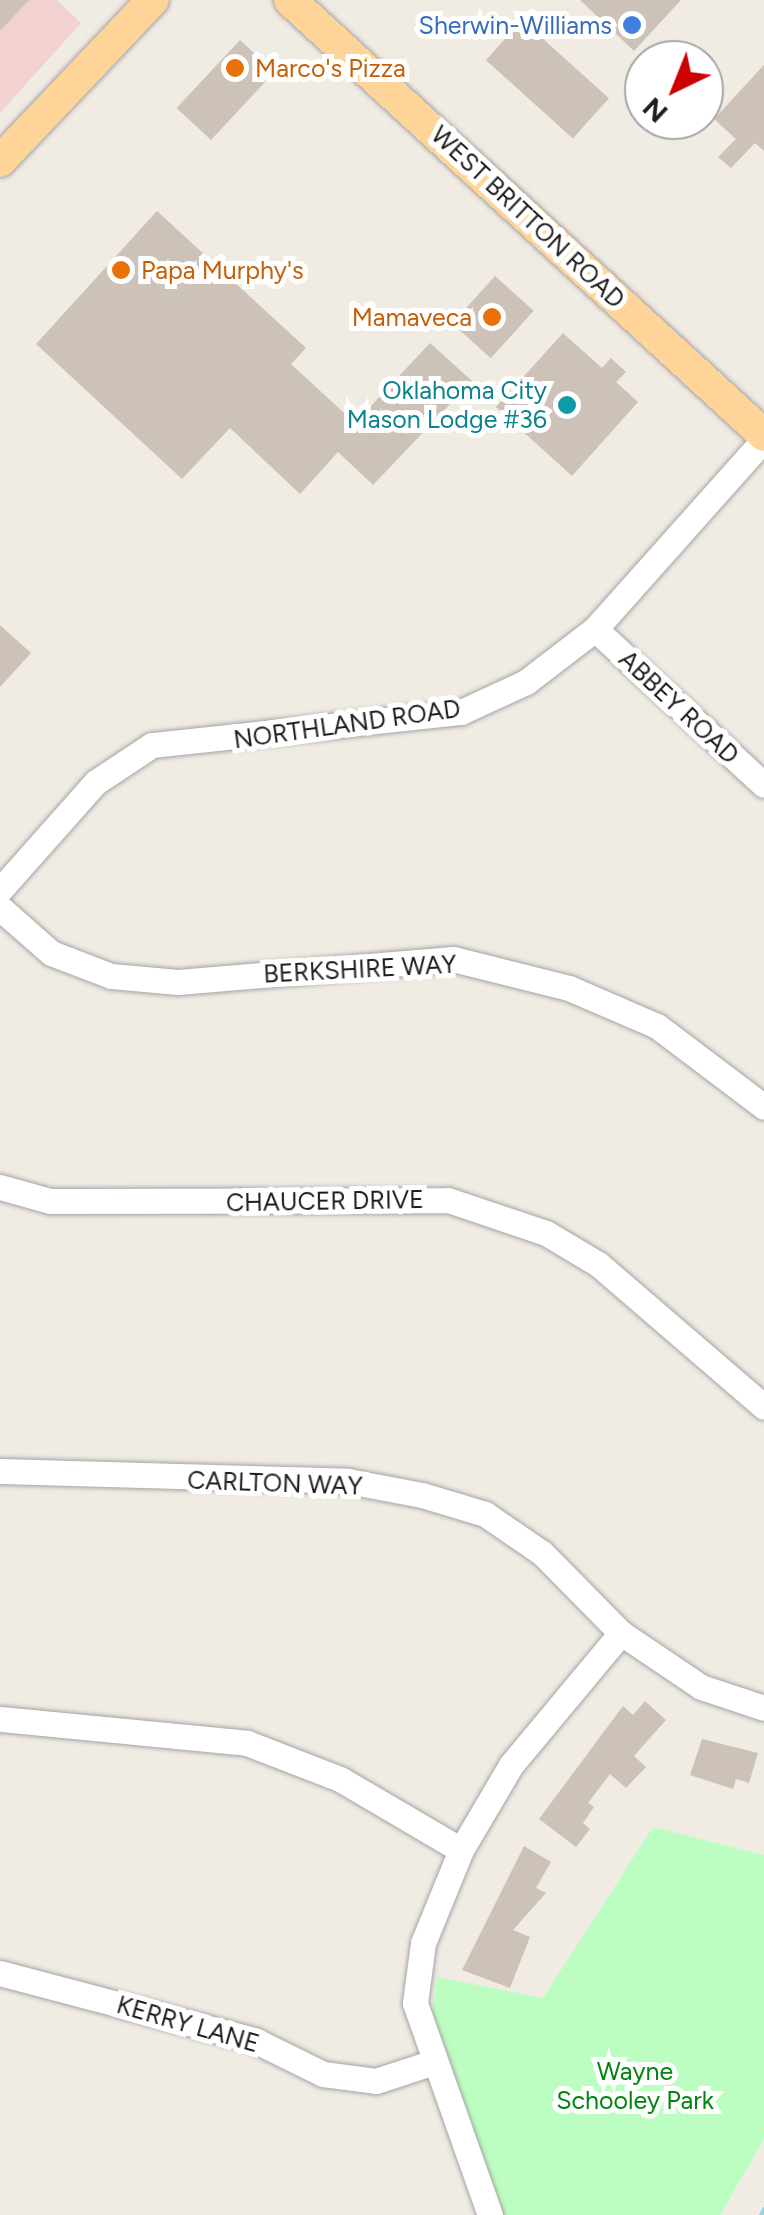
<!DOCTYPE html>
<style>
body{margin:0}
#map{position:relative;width:764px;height:2215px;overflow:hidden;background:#f0ebe3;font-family:Figtree,sans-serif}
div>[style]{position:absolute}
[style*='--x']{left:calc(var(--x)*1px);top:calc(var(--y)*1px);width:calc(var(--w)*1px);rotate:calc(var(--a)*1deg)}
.commercial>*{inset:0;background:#f2d2d0}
.park>*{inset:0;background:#bcfec2}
.stream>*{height:5px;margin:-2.5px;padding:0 2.5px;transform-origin:2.5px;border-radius:2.5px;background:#9fd1e1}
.building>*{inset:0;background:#ccc2b8;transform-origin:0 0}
.roads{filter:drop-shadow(0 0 2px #a5a5a5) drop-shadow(0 0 2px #a5a5a5)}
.minor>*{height:25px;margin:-12.5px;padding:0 12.5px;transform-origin:12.5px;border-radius:12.5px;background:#fff}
.major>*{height:32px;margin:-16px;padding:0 16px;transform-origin:16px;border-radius:16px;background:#ffd498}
.dots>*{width:28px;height:28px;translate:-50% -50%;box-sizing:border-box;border:5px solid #fff;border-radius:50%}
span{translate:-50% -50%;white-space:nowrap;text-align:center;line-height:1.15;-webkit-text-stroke:10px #fff;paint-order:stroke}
.shop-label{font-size:25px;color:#366cbe}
.right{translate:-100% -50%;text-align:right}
.food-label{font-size:25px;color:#c56008}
.left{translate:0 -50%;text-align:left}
.street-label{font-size:25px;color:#1e1e1e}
.culture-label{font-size:25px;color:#0d838f}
.park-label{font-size:25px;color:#03840f}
.north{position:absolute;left:624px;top:40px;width:100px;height:100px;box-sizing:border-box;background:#fff;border:2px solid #a5a5a5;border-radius:50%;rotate:223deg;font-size:28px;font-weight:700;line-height:40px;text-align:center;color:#1e1e1e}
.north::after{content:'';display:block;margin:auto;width:35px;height:45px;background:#cb0200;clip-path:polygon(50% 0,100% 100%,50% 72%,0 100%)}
</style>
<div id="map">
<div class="commercial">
<div style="clip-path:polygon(0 0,57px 0,81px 23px,0 113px)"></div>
</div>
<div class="park">
<div style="clip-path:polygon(653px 1827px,764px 1855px,764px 2139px,720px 2215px,501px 2215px,430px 2029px,437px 1977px,543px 1998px)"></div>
</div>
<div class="stream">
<div style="--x:761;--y:2215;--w:7;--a:-63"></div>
</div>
<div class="building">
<div style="clip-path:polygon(0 0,29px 0,0 31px)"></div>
<div style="clip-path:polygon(580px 0,681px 0,634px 51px)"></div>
<div style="left:522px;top:20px;width:117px;height:54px;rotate:42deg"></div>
<div style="left:240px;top:40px;width:47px;height:93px;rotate:43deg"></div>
<div style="clip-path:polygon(764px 65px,764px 151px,755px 143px,731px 168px,718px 157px,736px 139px,714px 119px)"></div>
<div style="clip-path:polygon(157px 211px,306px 348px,291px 364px,355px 423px,430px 343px,472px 381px,373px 485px,338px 452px,300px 494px,230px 428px,182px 479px,36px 344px)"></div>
<div style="left:495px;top:276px;width:52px;height:64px;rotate:42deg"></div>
<div style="clip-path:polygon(563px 333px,602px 368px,611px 358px,626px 372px,616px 382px,638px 402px,572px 476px,496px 407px)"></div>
<div style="clip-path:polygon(0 625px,31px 653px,0 687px)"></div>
<div style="clip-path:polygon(645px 1701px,666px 1720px,634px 1756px,646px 1767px,626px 1788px,610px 1774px,588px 1803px,594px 1807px,583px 1823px,590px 1829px,576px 1847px,539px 1819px,623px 1706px,633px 1715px)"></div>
<div style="clip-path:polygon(702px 1739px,758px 1753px,749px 1783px,736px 1779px,733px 1789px,690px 1775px)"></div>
<div style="clip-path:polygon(524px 1846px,551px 1862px,536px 1888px,546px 1893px,513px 1930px,530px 1937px,510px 1988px,462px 1970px)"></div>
</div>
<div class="roads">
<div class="minor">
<div style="--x:595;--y:629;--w:230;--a:42.7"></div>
<div style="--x:0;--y:890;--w:144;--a:-48.4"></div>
<div style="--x:96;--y:782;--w:67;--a:-33.5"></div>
<div style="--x:152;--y:745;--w:311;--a:-6.1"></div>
<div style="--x:461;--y:712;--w:72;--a:-24.8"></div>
<div style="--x:526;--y:682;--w:87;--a:-37.5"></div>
<div style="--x:595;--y:629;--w:254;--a:-48.3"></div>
<div style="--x:0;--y:908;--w:68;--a:41.4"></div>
<div style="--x:51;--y:953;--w:64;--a:21"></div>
<div style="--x:111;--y:976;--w:67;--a:5.1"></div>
<div style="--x:178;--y:982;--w:276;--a:-4.8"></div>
<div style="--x:453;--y:959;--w:120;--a:14"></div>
<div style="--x:569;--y:988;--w:96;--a:23.4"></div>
<div style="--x:657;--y:1026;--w:134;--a:37.1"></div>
<div style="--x:0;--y:1187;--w:52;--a:15.6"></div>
<div style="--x:50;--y:1201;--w:398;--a:-0.1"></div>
<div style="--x:448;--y:1200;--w:103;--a:18.6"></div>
<div style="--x:546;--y:1233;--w:61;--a:30.8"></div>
<div style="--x:598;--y:1264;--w:219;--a:40.7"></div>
<div style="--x:0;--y:1471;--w:348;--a:1.6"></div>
<div style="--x:348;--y:1481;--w:75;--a:10.7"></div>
<div style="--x:422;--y:1495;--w:66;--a:16.8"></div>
<div style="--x:485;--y:1514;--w:69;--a:34.4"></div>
<div style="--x:542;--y:1553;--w:112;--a:45.4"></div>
<div style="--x:0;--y:1719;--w:248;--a:5.5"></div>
<div style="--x:247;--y:1743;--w:100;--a:21.2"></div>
<div style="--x:340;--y:1779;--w:140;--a:30.4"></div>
<div style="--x:0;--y:1973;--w:263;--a:14.8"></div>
<div style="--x:254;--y:2040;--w:77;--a:26.2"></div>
<div style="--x:323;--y:2074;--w:53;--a:7.5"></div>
<div style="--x:376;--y:2081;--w:58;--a:-18.1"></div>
<div style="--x:490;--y:2215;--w:225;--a:-109.5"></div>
<div style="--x:415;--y:2003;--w:61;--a:-82.4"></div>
<div style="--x:423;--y:1943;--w:100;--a:-67.8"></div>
<div style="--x:461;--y:1850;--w:99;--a:-59.5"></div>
<div style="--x:511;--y:1765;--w:172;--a:-50.2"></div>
<div style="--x:621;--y:1633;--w:97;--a:34"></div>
<div style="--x:701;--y:1687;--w:66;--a:18.4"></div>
</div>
<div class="major">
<div style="--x:290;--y:0;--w:643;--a:42.54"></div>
<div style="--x:0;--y:161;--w:222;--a:-46.5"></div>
</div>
</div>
<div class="dots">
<div style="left:632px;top:25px;background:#3f7fe0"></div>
<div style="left:235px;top:68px;background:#e8710a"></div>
<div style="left:121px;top:270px;background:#e8710a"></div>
<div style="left:492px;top:317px;background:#e8710a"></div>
<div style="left:567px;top:405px;background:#0f9aa8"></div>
</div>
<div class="shop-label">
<span class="right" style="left:612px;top:25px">Sherwin-Williams</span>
</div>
<div class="food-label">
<span class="left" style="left:255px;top:68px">Marco's Pizza</span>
<span class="left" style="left:141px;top:270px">Papa Murphy's</span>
<span class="right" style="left:472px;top:317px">Mamaveca</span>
</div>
<div class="street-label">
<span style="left:528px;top:217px;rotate:43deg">WEST BRITTON ROAD</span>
<span style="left:679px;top:707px;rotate:43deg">ABBEY ROAD</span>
<span style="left:347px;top:724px;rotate:-8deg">NORTHLAND ROAD</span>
<span style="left:360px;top:969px;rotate:-3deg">BERKSHIRE WAY</span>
<span style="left:325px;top:1201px;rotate:-1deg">CHAUCER DRIVE</span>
<span style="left:275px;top:1483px;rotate:2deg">CARLTON WAY</span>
<span style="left:188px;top:2024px;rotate:16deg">KERRY LANE</span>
</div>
<div class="culture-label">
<span class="right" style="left:547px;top:405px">Oklahoma City<br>Mason Lodge #36</span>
</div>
<div class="park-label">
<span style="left:635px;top:2086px">Wayne<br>Schooley Park</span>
</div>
<div class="north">N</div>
</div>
